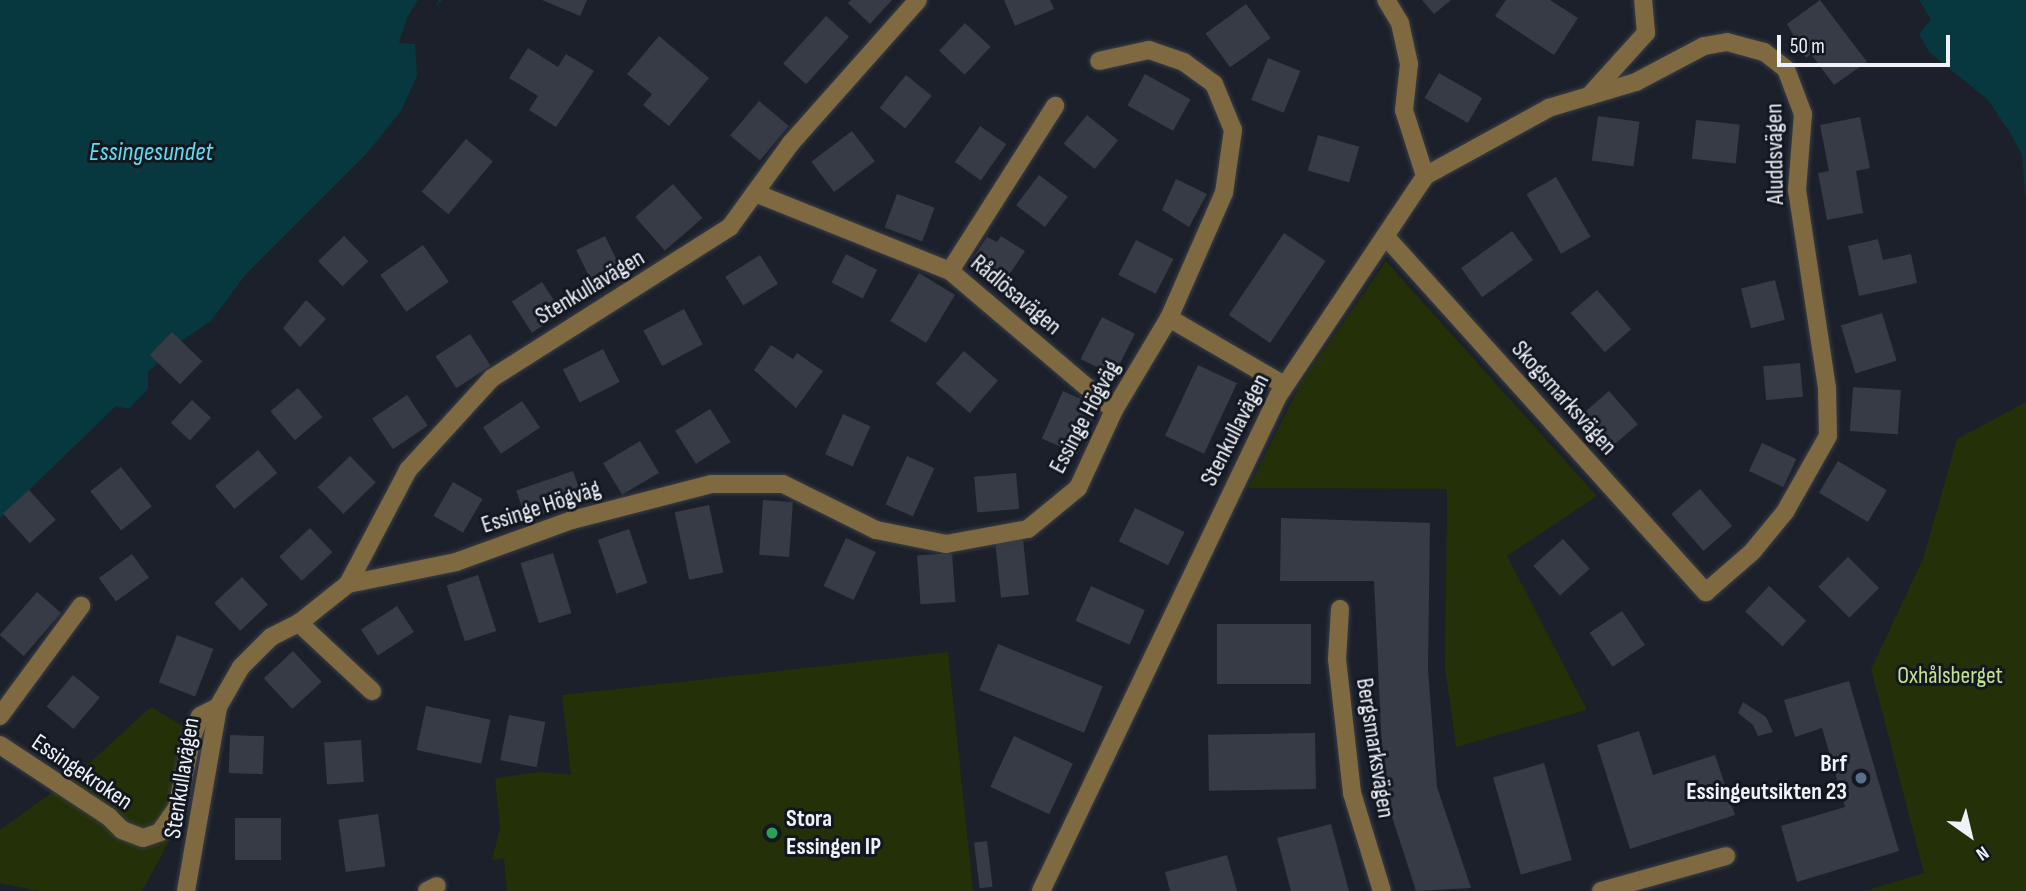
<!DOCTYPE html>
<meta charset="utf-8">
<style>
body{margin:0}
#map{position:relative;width:2026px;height:891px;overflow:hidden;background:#1b202a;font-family:"Sofia Sans Condensed",sans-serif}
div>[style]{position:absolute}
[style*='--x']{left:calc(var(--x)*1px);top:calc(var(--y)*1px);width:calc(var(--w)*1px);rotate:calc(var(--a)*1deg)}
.green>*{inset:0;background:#243007}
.water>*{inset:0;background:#08383f}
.pier>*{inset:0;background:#1b202a}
.building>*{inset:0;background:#363b46;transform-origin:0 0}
.roads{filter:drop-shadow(0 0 2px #393d47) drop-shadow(0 0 2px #393d47)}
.minor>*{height:18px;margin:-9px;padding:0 9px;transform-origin:9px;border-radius:9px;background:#7f6940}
.dots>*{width:19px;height:19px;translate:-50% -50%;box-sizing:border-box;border:4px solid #121720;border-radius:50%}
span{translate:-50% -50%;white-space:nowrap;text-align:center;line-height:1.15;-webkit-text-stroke:6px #121720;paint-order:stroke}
.street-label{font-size:24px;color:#eff2f9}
.park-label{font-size:24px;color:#c4e28f}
.poi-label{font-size:24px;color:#eff2f9;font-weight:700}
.right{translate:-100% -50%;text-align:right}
.left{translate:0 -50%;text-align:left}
.water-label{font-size:26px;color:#61ddf1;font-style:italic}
.north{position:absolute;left:1935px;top:800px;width:70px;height:70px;-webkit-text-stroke:5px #121720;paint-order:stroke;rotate:146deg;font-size:19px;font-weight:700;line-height:28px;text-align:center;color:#eff2f9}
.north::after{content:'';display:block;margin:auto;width:24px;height:32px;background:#eff2f9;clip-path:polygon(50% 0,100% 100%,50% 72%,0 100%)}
.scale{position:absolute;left:1777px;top:35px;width:173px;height:32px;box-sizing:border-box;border:4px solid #eff2f9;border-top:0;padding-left:9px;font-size:21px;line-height:24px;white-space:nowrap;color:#eff2f9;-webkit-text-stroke:5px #121720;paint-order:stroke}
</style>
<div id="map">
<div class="green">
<div style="clip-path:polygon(1386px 261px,1597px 496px,1507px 556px,1587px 710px,1456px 747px,1445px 668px,1447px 489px,1248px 488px,1301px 383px)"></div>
<div style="clip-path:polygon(2026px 402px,2026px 891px,1865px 891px,1924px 873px,1871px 669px,1923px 559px,1957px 439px)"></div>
<div style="clip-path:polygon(948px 652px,973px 891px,507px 891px,504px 858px,492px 860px,500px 828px,495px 778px,541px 772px,571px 775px,562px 695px)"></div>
<div style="clip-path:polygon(151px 707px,201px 737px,184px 814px,142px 891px,39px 891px,0 883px,0 830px,75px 776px)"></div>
</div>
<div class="water">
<div style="clip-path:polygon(0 0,442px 0,422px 21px,415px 44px,417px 76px,401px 111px,367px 153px,246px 274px,211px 321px,180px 342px,148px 372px,148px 389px,129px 409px,116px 406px,0 518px)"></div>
<div style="clip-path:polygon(1919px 0,2026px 0,2026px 205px,2022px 155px,2011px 134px,1988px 100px,1929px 52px,1919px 34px,1931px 19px)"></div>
</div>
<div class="pier">
<div style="clip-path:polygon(418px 0,439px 0,415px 44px,399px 43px,407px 18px)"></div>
</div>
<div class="building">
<div style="clip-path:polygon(542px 0,587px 0,580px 16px)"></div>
<div style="clip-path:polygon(851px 0,892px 0,870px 24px,848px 3px)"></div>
<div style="clip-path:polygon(1004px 0,1050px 0,1054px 9px,1015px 26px)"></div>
<div style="clip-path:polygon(1422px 0,1451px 0,1434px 14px)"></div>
<div style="clip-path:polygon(1506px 0,1550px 0,1578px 18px,1554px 55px,1495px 16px)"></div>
<div style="clip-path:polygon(1820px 0,1867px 62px,1834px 85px,1811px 54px,1806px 58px,1787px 24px)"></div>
<div style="left:1246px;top:4px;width:42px;height:50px;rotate:54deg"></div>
<div style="left:826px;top:16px;width:31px;height:64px;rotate:42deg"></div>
<div style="left:965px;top:23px;width:35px;height:38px;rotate:43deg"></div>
<div style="clip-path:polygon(659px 36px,709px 78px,669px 126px,643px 105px,652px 94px,627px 74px)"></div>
<div style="clip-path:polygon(528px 48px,558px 67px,566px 54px,594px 71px,556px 127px,529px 110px,538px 96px,509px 78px)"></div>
<div style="left:1268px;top:58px;width:35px;height:45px;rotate:22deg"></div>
<div style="left:1439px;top:73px;width:50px;height:29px;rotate:30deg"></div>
<div style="left:1145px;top:74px;width:52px;height:36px;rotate:29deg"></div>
<div style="left:906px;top:75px;width:33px;height:42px;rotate:39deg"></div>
<div style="left:759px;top:101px;width:39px;height:45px;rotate:40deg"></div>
<div style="left:1087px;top:115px;width:40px;height:37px;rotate:39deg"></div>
<div style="left:1598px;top:116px;width:42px;height:45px;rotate:8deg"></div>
<div style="clip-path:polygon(1860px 117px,1870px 168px,1856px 171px,1863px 213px,1827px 220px,1818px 173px,1829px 171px,1820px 125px)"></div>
<div style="left:1696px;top:120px;width:44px;height:39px;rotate:6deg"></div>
<div style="left:980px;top:126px;width:32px;height:44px;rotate:35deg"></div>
<div style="left:852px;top:131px;width:38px;height:51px;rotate:53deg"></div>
<div style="left:1318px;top:135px;width:43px;height:37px;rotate:16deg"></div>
<div style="left:466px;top:139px;width:35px;height:69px;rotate:40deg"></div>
<div style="left:1039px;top:175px;width:36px;height:38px;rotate:37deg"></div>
<div style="left:1556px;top:177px;width:69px;height:34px;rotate:60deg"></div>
<div style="clip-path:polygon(1176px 179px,1207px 194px,1189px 227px,1162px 210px)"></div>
<div style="left:673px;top:184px;width:45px;height:50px;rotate:49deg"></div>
<div style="left:897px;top:194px;width:40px;height:36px;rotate:20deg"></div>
<div style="left:1512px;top:231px;width:36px;height:63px;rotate:54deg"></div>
<div style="left:1284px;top:233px;width:50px;height:99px;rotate:34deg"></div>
<div style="left:344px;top:236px;width:35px;height:36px;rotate:46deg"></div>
<div style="left:605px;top:236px;width:43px;height:32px;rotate:64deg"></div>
<div style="clip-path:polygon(1001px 236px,1025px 251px,1001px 287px,969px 264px,987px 237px,997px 242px)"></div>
<div style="clip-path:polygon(1878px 239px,1883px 260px,1911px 254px,1917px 283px,1859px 296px,1848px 246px)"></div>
<div style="left:1136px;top:240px;width:42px;height:39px;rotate:27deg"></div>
<div style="left:423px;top:245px;width:45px;height:52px;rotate:55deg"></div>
<div style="left:846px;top:254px;width:35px;height:32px;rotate:27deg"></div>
<div style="left:760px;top:255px;width:34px;height:41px;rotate:58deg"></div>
<div style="left:919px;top:273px;width:42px;height:56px;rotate:31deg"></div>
<div style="left:1775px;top:280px;width:41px;height:35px;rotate:76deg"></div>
<div style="left:542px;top:282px;width:37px;height:36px;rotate:57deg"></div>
<div style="left:1597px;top:290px;width:52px;height:35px;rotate:49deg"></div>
<div style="clip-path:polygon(306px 300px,326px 319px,300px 347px,283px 328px)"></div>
<div style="left:684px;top:309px;width:40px;height:46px;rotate:62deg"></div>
<div style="left:1882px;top:313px;width:50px;height:43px;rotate:73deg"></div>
<div style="left:1102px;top:317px;width:37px;height:47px;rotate:27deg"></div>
<div style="left:172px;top:332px;width:42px;height:32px;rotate:44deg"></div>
<div style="left:470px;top:334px;width:38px;height:41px;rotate:57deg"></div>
<div style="clip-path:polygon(771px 345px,793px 359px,797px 353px,823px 371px,796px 408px,754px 370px)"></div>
<div style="left:603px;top:349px;width:37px;height:45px;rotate:63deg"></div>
<div style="left:964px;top:351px;width:45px;height:43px;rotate:41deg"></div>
<div style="left:1800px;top:363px;width:34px;height:37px;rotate:85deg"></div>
<div style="left:1198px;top:365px;width:43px;height:78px;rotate:25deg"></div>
<div style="left:1853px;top:387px;width:48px;height:44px;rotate:4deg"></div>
<div style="left:298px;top:388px;width:38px;height:36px;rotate:50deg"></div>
<div style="left:1063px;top:391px;width:39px;height:52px;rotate:24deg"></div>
<div style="left:1609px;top:391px;width:44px;height:33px;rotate:49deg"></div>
<div style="left:407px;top:395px;width:37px;height:42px;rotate:56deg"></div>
<div style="left:192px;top:400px;width:26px;height:31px;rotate:43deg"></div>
<div style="left:522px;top:401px;width:32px;height:47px;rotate:56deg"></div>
<div style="left:710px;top:409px;width:39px;height:41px;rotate:58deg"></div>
<div style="left:843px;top:414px;width:30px;height:44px;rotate:24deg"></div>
<div style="left:640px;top:441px;width:37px;height:43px;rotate:59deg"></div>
<div style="left:1762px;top:443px;width:38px;height:31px;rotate:25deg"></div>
<div style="left:258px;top:450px;width:30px;height:56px;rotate:50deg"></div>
<div style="left:350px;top:456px;width:37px;height:45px;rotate:46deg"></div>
<div style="left:907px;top:456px;width:30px;height:53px;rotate:24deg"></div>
<div style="left:1838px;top:461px;width:57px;height:37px;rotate:31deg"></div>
<div style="left:121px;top:467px;width:50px;height:39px;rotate:52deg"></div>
<div style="left:573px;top:471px;width:31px;height:60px;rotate:71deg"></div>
<div style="left:1016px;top:473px;width:36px;height:42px;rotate:85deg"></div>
<div style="left:453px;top:482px;width:34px;height:39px;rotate:30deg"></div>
<div style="left:1700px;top:489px;width:49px;height:38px;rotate:49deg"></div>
<div style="left:29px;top:490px;width:40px;height:35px;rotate:48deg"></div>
<div style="left:763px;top:500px;width:30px;height:55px;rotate:4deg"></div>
<div style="left:709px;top:505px;width:69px;height:35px;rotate:78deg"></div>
<div style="left:1135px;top:508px;width:55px;height:37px;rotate:26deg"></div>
<div style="clip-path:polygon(1281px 518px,1430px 523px,1428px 669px,1437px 787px,1471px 888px,1416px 891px,1384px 792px,1374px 581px,1280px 581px)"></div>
<div style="left:310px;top:528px;width:33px;height:42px;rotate:47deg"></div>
<div style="left:629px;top:529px;width:57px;height:33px;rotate:71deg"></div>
<div style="left:846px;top:538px;width:33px;height:53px;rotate:25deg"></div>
<div style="left:1023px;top:539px;width:56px;height:28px;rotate:84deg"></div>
<div style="left:1563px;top:539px;width:40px;height:40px;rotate:48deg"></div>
<div style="left:553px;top:553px;width:63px;height:34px;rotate:73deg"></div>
<div style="left:952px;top:553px;width:49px;height:35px;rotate:86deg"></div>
<div style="left:132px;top:554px;width:29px;height:41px;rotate:54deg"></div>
<div style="left:1848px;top:557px;width:44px;height:42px;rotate:45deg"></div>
<div style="left:478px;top:575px;width:59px;height:33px;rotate:72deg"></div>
<div style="left:242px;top:577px;width:38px;height:38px;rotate:47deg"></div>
<div style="left:1091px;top:586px;width:59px;height:38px;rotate:24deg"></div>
<div style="left:1769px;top:586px;width:51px;height:35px;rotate:43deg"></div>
<div style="left:37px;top:592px;width:32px;height:57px;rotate:41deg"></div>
<div style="left:397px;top:606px;width:31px;height:43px;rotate:57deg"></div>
<div style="left:1622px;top:611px;width:41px;height:39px;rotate:56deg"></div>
<div style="left:1217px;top:624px;width:94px;height:60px"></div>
<div style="left:177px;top:635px;width:39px;height:51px;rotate:21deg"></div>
<div style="left:998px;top:644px;width:113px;height:50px;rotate:22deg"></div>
<div style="left:293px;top:651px;width:42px;height:40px;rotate:47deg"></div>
<div style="left:73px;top:675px;width:35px;height:41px;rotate:40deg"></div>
<div style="clip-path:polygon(1849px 681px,1899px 851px,1797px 882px,1781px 826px,1845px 807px,1822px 728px,1795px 737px,1784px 700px)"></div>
<div style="clip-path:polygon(1743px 702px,1766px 717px,1773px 732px,1758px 736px,1753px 725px,1738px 713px)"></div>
<div style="left:426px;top:706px;width:66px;height:45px;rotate:12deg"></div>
<div style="left:509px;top:715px;width:37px;height:46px;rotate:11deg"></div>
<div style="clip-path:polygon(1639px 731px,1653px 775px,1715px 755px,1735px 815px,1630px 849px,1597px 745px)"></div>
<div style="left:1315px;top:733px;width:56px;height:107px;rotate:89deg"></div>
<div style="left:230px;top:735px;width:34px;height:38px;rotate:2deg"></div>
<div style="left:1014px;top:736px;width:65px;height:56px;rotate:25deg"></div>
<div style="left:361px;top:740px;width:42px;height:37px;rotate:86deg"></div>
<div style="left:1544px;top:763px;width:101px;height:53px;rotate:74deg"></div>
<div style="left:378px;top:814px;width:53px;height:40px;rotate:82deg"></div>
<div style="left:235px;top:818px;width:46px;height:42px"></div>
<div style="clip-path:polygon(1331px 824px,1349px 891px,1291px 891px,1277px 838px)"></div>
<div style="left:987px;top:841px;width:46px;height:13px;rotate:83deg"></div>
<div style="clip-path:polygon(1227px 855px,1237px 891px,1170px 891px,1165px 872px)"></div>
</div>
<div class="roads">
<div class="minor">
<div style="--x:1589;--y:96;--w:85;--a:-47.9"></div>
<div style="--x:1646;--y:33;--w:33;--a:-95"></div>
<div style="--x:755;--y:193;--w:210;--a:21.8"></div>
<div style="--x:950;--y:271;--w:215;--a:40.3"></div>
<div style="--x:1386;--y:237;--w:478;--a:48"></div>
<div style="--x:1706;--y:592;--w:61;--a:-41"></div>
<div style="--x:1752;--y:552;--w:52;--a:-50.5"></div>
<div style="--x:1785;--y:512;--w:87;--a:-60.5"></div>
<div style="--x:1828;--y:436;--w:48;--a:-91.2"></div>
<div style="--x:1827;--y:388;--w:200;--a:-98.6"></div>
<div style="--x:1797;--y:190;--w:76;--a:-85.5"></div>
<div style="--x:1803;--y:114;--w:48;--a:-110.7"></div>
<div style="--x:1786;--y:69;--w:28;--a:-142"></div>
<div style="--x:1764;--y:52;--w:38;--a:-165"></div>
<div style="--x:1727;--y:42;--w:23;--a:170"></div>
<div style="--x:1704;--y:46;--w:77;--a:152.1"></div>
<div style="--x:1636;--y:82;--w:91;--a:163.4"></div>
<div style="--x:1549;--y:108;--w:141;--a:151.3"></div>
<div style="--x:950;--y:271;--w:196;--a:-57.5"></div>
<div style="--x:1169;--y:318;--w:133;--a:30.2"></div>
<div style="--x:348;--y:584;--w:110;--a:-11.5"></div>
<div style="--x:456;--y:562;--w:123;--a:-19.9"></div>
<div style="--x:572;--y:520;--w:144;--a:-14.5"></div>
<div style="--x:711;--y:484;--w:72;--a:0"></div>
<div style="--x:783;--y:484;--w:104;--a:26.3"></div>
<div style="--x:876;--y:530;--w:71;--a:11.3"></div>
<div style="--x:946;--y:544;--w:83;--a:-10.4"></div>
<div style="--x:1028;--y:529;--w:65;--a:-39.4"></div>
<div style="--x:1078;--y:488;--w:86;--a:-65.2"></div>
<div style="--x:1114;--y:410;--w:107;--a:-59.1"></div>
<div style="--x:1169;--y:318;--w:137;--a:-66.3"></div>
<div style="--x:1224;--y:193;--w:64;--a:-81.9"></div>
<div style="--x:1233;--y:130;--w:50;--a:-112.4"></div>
<div style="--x:1214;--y:84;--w:37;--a:-144"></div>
<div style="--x:1184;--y:62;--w:37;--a:-161"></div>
<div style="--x:1149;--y:50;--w:51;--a:167.6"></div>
<div style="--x:1340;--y:609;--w:50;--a:93.4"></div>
<div style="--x:1337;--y:659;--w:135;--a:83.6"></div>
<div style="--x:1352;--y:793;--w:102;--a:73"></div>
<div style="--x:299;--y:623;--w:100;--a:43"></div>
<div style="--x:0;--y:716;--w:137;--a:-53.6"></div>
<div style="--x:0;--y:745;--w:131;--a:33.4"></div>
<div style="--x:109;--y:817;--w:18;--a:45"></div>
<div style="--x:122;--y:830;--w:22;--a:21"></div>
<div style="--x:143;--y:838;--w:18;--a:-19"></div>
<div style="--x:160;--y:832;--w:29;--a:-55"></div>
<div style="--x:177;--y:808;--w:73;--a:-78.1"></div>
<div style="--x:192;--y:737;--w:22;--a:-69"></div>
<div style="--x:200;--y:716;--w:20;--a:-27"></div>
<div style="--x:186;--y:891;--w:187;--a:-80.1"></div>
<div style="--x:218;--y:707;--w:46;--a:-60.1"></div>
<div style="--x:241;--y:667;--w:42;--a:-45"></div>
<div style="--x:271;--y:637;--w:31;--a:-27"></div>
<div style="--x:299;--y:623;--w:63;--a:-38.5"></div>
<div style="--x:348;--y:584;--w:129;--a:-62.2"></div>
<div style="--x:408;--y:470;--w:125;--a:-47.6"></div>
<div style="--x:492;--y:378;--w:282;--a:-32.4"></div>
<div style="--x:730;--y:227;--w:104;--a:-54"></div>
<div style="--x:791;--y:143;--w:191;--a:-48.4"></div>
<div style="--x:427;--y:891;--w:11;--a:-27"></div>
<div style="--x:1041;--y:891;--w:549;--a:-64.42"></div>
<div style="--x:1278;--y:396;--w:265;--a:-56.2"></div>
<div style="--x:1425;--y:176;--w:69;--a:-107.7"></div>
<div style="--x:1404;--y:110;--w:46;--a:-83.8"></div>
<div style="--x:1409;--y:64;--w:42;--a:-102.4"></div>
<div style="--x:1400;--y:23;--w:27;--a:-121"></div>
<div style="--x:1601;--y:891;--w:130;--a:-15.6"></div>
</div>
</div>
<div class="dots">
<div style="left:1861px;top:778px;background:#5c6f8a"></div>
<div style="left:772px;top:833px;background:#2e9e5b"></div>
</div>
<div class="street-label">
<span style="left:1775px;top:154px;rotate:-91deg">Aluddsvägen</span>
<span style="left:590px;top:287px;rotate:-31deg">Stenkullavägen</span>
<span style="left:1016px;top:295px;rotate:40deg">Rådlösavägen</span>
<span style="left:1564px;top:398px;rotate:48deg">Skogsmarksvägen</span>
<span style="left:1085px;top:417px;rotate:-62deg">Essinge Högväg</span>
<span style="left:1235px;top:430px;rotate:-63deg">Stenkullavägen</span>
<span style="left:541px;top:507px;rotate:-18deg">Essinge Högväg</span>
<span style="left:1375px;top:748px;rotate:81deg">Bergsmarksvägen</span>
<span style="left:82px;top:772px;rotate:34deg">Essingekroken</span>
<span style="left:182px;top:778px;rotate:-81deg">Stenkullavägen</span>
</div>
<div class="park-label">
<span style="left:1950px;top:676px">Oxhålsberget</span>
</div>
<div class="poi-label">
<span class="right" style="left:1847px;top:778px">Brf<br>Essingeutsikten 23</span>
<span class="left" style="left:786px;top:833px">Stora<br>Essingen IP</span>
</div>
<div class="water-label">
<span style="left:151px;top:153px">Essingesundet</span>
</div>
<div class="north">N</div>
<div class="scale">50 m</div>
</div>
